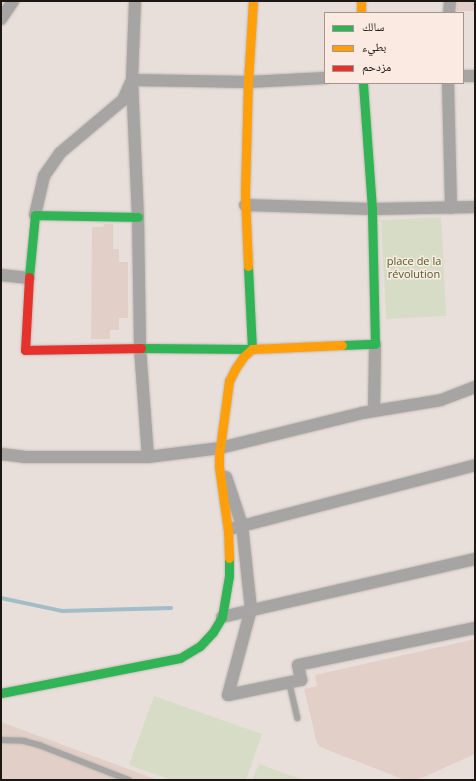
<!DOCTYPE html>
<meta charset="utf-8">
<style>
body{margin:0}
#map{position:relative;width:476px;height:781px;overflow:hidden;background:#e8dfda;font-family:"Open Sans","Noto Naskh Arabic",sans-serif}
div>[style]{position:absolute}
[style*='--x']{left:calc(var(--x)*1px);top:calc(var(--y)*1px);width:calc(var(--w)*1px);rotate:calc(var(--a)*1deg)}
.built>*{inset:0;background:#e2d0c8;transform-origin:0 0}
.green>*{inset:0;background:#d6dcc6;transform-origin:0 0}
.stream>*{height:4px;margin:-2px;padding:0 2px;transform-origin:2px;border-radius:2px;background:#a0bdc8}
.roads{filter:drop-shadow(0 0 1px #c3bcb7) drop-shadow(0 0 1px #c3bcb7)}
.lane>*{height:6px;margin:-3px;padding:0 3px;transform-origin:3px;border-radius:3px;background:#a7a5a3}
.street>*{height:12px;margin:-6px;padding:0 6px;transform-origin:6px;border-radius:6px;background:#a7a5a3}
.fast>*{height:9px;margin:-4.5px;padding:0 4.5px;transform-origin:4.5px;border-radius:4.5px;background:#30b455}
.slow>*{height:9px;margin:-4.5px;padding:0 4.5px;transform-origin:4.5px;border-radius:4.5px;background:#ff9f0a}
.jam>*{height:9px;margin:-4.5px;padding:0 4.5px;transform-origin:4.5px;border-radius:4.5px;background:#e5322d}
span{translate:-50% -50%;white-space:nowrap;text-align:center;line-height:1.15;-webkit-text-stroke:3px #fbeae1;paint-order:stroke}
.park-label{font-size:11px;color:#496028}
.frame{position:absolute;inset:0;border:2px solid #1d1714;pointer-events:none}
.legend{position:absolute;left:324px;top:12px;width:140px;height:72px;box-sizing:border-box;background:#fbeae1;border:1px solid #a2968f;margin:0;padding:5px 7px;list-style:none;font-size:12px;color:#1d1714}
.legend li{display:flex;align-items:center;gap:8px;height:20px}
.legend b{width:20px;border:1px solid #a2968f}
</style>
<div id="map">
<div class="built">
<div style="left:457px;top:1px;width:18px;height:10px"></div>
<div style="clip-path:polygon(104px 224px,113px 224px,113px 249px,119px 249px,119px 262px,128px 262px,128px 318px,119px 318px,119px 330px,110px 330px,110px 339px,91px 339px,92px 227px,103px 227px)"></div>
<div style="clip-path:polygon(475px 639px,475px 754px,424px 777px,413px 780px,405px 780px,320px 747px,317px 743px,304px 689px,317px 686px,315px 675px)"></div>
<div style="clip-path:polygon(1px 722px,158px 780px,1px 780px)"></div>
</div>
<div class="green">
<div style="left:441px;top:217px;width:99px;height:60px;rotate:87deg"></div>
<div style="clip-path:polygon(154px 696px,262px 734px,246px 780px,172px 780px,129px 765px)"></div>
<div style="clip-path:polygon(259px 764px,303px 780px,252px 780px)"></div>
</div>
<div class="stream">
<div style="--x:1;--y:598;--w:62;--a:12"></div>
<div style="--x:62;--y:611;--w:109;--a:-1.6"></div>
</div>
<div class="roads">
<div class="lane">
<div style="--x:289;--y:682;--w:37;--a:77"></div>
<div style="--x:1;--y:740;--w:23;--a:2"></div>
<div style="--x:24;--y:741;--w:16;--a:15"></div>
<div style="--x:39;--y:745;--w:97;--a:21.3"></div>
</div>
<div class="street">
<div style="--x:135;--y:1;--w:79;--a:92.2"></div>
<div style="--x:132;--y:80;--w:137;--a:87.5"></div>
<div style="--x:138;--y:217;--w:131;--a:89.1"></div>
<div style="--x:140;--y:348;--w:109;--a:85.8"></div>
<div style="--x:449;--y:13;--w:12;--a:-85"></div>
<div style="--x:1;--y:19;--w:22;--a:-56"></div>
<div style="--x:463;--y:76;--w:12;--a:0"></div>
<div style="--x:448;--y:83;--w:125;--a:88.6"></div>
<div style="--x:245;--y:205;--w:127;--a:1.8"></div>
<div style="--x:372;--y:209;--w:103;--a:-1.1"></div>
<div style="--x:35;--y:215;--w:40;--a:-77"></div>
<div style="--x:44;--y:176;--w:28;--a:-55"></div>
<div style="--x:60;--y:153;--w:82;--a:-40.1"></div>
<div style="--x:123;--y:100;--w:22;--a:-66"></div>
<div style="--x:132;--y:80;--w:116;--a:1"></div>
<div style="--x:248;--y:82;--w:77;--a:-3"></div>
<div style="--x:1;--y:275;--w:28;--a:6"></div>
<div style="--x:374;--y:411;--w:67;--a:-89.1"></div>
<div style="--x:1;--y:454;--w:23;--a:7"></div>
<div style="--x:24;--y:457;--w:124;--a:0"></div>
<div style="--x:148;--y:457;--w:73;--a:-7.1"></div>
<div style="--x:220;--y:448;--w:146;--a:-13.8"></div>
<div style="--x:362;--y:413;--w:80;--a:-9.3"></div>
<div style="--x:441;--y:400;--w:36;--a:-21"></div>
<div style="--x:226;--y:477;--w:51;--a:71.6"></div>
<div style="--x:242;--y:525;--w:84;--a:83.9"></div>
<div style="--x:251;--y:609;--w:89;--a:105"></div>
<div style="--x:228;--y:695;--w:75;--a:-11.6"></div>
<div style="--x:301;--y:680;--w:15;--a:-101"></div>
<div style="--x:298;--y:665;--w:181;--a:-11.8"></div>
<div style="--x:234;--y:528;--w:249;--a:-14.6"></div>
<div style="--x:222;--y:617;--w:260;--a:-12.9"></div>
</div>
<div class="fast">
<div style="--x:29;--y:277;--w:62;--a:-84.5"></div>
<div style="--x:35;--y:215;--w:103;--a:1.1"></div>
<div style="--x:342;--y:345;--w:33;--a:-2"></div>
<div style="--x:375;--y:344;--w:135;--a:-91.3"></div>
<div style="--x:372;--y:209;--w:126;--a:-94.1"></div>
<div style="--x:141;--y:348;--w:111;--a:0.5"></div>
<div style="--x:252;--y:349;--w:83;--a:-92.8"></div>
<div style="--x:1;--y:693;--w:182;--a:-11.1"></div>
<div style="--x:180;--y:658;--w:23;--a:-31"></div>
<div style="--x:200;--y:646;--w:19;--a:-47"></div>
<div style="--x:213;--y:632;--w:17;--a:-59"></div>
<div style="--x:222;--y:617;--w:42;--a:-80.3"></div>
<div style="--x:229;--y:576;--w:18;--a:-90"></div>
</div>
<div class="slow">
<div style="--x:361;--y:1;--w:12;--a:90"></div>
<div style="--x:248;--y:266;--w:73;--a:-92.4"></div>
<div style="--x:245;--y:193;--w:111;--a:-88.5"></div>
<div style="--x:248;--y:82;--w:81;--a:-86.5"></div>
<div style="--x:229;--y:558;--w:27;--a:-92"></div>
<div style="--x:228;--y:531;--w:65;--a:-98"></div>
<div style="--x:219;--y:467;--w:12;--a:-90"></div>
<div style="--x:219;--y:455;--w:75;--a:-82.3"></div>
<div style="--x:229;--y:381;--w:13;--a:-63"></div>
<div style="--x:235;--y:369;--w:14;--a:-56"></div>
<div style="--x:243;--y:357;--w:12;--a:-42"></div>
<div style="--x:252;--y:349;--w:90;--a:-2.5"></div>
</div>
<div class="jam">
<div style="--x:29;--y:277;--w:73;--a:93.1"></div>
<div style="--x:25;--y:350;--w:116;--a:-1"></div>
</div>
</div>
<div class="park-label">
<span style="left:414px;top:268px">place de la<br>révolution</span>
</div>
<div class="frame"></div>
<ul class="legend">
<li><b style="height:5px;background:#30b455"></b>سالك</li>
<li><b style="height:5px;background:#ff9f0a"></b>بطيء</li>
<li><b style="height:5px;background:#e5322d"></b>مزدحم</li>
</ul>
</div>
